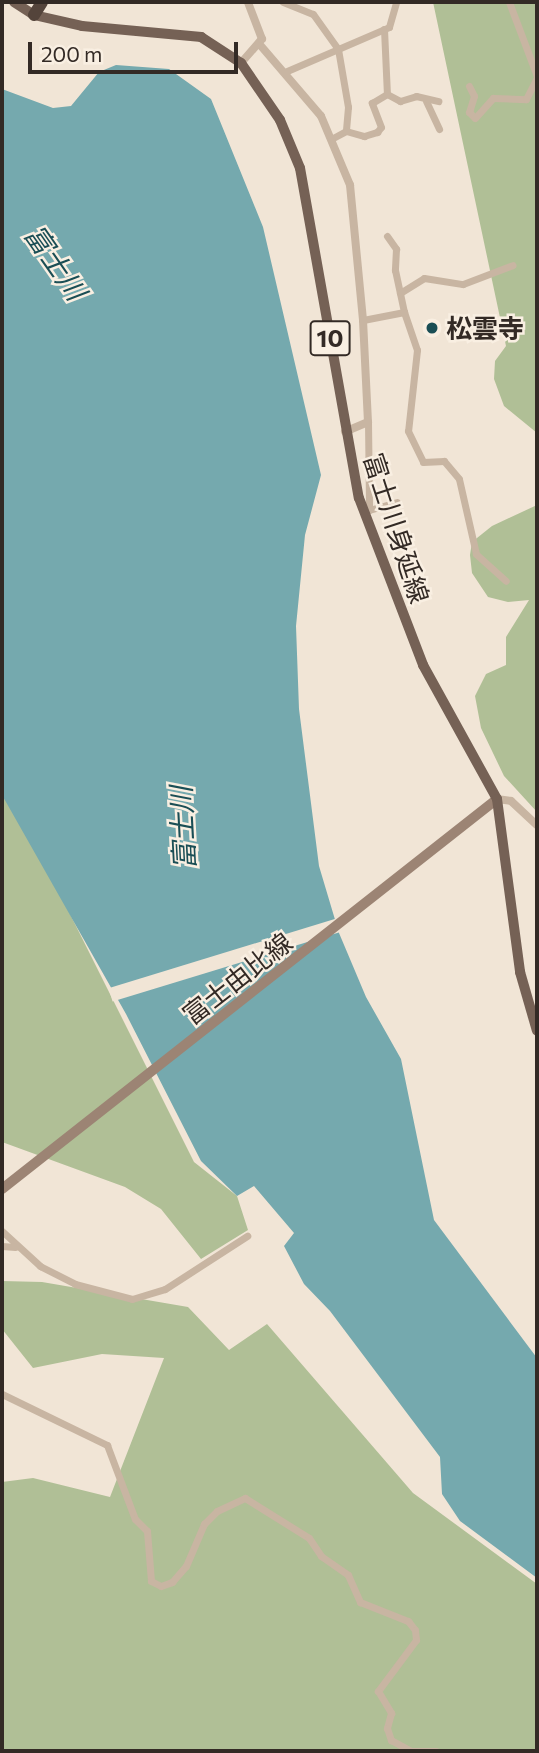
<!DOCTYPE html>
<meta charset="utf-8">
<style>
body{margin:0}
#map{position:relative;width:539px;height:1753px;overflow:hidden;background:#f1e5d6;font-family:Commissioner,"Noto Sans JP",sans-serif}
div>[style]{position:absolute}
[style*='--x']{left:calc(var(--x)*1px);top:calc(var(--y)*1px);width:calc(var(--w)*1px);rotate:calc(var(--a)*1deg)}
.green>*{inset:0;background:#b0bf96}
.water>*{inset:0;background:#75a9ae}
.pier>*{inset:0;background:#f1e5d6;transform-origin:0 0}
.minor>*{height:7px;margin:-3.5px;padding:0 3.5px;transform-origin:3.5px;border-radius:3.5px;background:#c8b5a2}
.tertiary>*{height:8px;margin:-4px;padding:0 4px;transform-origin:4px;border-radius:4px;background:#c8b5a2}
.secondary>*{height:10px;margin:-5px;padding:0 5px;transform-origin:5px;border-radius:5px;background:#9c8474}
.primary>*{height:10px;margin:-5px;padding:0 5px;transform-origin:5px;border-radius:5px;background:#756155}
.motorway>*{height:12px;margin:-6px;padding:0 6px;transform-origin:6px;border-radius:6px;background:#54443b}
.dots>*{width:19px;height:19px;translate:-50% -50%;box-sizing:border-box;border:4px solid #f9efe2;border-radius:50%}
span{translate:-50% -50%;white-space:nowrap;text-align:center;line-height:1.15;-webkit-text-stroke:5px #f9efe2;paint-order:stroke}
.shield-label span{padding:2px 5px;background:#f9efe2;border:2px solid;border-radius:5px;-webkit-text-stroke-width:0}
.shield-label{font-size:24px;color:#332a25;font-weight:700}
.poi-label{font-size:26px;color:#332a25;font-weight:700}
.left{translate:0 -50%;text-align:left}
.street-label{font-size:26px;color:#332a25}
.water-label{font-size:28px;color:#1a4e55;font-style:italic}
.frame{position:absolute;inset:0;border:4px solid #332a25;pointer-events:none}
.scale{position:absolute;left:28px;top:42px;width:210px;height:32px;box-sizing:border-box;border:4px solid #332a25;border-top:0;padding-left:9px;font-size:21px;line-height:24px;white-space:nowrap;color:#332a25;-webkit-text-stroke:5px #f9efe2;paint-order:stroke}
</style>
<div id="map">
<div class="green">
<div style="clip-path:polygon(433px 2px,537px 2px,537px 433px,504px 406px,494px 379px,495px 361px,506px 346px)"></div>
<div style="clip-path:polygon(537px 505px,537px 812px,504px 776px,481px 728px,475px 696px,486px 674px,506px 665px,506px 637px,529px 600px,508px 602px,488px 597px,472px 573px,470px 555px,472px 542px,492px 526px)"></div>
<div style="clip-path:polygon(2px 787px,13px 800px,194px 1162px,237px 1196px,248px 1230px,201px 1259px,161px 1209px,125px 1187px,2px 1142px)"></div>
<div style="clip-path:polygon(2px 1281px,42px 1282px,188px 1307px,229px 1350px,267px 1324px,413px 1493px,537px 1584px,537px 1751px,2px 1751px,2px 1482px,33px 1478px,110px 1497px,164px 1358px,102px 1354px,33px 1368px,2px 1329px)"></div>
</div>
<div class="water">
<div style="clip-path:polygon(116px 65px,169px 69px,211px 99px,263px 227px,321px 475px,305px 535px,296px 626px,299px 709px,319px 866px,339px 933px,366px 997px,401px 1059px,434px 1220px,537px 1358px,537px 1578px,460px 1521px,442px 1494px,440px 1457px,330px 1311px,304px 1284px,284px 1246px,294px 1233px,254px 1186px,237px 1196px,201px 1161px,126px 1014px,2px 795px,2px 89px,53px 108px,71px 106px,99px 72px)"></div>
</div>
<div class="pier">
<div style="left:338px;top:918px;width:14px;height:240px;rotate:73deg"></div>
</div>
<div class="minor">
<div style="--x:283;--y:2;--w:32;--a:22"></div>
<div style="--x:313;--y:14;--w:43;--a:54.5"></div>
<div style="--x:338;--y:49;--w:59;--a:80.2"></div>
<div style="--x:348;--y:107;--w:24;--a:95"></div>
<div style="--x:509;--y:2;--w:79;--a:69.3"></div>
<div style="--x:384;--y:29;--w:65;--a:87.4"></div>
<div style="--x:287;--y:71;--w:111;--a:-23.3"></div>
<div style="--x:389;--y:27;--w:26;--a:-74"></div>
<div style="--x:469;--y:86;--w:11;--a:63"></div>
<div style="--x:474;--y:96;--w:17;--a:107"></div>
<div style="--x:469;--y:112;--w:8;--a:45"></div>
<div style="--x:475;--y:118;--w:27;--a:-48"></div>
<div style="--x:493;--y:98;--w:33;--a:2"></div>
<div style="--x:526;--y:99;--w:25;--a:-63"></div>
<div style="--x:426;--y:101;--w:31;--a:65"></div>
<div style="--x:333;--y:138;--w:15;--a:-28"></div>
<div style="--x:346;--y:131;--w:19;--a:16"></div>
<div style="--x:364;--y:136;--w:14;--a:-17"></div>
<div style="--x:377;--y:132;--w:6;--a:-51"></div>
<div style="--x:381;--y:127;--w:26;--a:-111"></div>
<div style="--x:372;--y:103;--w:17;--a:-31"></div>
<div style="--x:387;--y:94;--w:15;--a:28"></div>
<div style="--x:400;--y:101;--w:17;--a:-17"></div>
<div style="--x:416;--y:96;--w:23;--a:13"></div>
<div style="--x:387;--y:236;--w:16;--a:55"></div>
<div style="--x:396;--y:249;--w:21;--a:93"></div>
<div style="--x:395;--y:270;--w:43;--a:77.9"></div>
<div style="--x:400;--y:293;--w:28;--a:-32"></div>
<div style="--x:424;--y:278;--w:39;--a:9"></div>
<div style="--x:463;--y:284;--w:53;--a:-20.8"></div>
<div style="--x:363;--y:320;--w:42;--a:-11"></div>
<div style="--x:404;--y:312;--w:40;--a:71.1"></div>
<div style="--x:417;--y:350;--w:81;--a:96.3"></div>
<div style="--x:408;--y:431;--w:34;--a:64"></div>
<div style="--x:423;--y:462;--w:21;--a:-3"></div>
<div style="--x:444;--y:461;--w:23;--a:50"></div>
<div style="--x:459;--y:479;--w:77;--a:77.2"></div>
<div style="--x:476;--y:554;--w:40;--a:42"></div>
<div style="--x:368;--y:422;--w:88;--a:89.3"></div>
<div style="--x:369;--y:510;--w:29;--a:-16"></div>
<div style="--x:2;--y:1231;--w:52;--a:42.6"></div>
<div style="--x:40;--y:1266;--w:39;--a:27"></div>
<div style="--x:75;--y:1284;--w:59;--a:14.7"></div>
<div style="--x:132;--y:1299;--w:34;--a:-17"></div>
<div style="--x:165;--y:1289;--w:98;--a:-32.9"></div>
<div style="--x:2;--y:1246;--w:13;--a:4"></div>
<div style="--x:2;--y:1394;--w:117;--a:25.9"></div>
<div style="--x:107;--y:1445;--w:79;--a:69.3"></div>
<div style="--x:135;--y:1519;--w:17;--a:45"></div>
<div style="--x:147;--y:1531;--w:50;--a:85.4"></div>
<div style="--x:151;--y:1581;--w:11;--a:27"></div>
<div style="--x:161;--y:1586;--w:12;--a:-20"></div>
<div style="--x:172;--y:1582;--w:21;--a:-49"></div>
<div style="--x:186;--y:1566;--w:46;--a:-66.8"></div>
<div style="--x:204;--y:1524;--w:18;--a:-45"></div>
<div style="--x:217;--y:1511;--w:31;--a:-25"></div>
<div style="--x:245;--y:1498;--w:75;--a:32"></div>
<div style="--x:309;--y:1538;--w:22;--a:56"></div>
<div style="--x:321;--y:1556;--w:33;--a:35"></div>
<div style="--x:348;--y:1575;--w:30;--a:66"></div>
<div style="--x:360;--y:1602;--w:52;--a:21.6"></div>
<div style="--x:408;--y:1621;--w:11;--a:52"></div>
<div style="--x:415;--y:1630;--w:10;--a:84"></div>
<div style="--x:416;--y:1640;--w:64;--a:126.7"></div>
<div style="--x:378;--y:1691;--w:26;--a:59"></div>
<div style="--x:391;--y:1713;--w:16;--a:105"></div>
<div style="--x:387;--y:1728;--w:13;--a:72"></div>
<div style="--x:391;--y:1740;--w:23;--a:29"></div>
<div style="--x:411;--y:1751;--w:25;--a:0"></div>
</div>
<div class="tertiary">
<div style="--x:261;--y:46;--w:92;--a:49.4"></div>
<div style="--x:321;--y:116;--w:75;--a:67.2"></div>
<div style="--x:350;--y:185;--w:136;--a:84.5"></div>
<div style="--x:363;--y:320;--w:102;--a:87.2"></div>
<div style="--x:368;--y:422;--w:25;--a:157"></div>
<div style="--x:241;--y:63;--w:32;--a:-49"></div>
<div style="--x:262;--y:39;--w:40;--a:-111"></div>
<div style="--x:497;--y:799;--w:14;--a:8"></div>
<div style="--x:511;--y:801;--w:35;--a:43"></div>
</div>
<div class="secondary">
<div style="--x:2;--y:1189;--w:630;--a:-38.23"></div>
</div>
<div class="primary">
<div style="--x:14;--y:2;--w:24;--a:33"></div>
<div style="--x:34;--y:15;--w:49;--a:12.9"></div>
<div style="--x:82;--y:26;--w:120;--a:5.3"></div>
<div style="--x:201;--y:37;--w:48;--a:33"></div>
<div style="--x:241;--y:63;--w:69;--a:55.6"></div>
<div style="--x:280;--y:120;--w:52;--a:67.4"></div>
<div style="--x:300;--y:168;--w:335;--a:79.9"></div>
<div style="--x:359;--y:498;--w:179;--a:69"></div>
<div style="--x:423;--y:665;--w:153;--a:61.1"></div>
<div style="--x:497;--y:799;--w:175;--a:82.4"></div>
<div style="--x:520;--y:972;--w:61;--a:73.9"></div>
</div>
<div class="motorway">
<div style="--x:34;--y:15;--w:15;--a:-58"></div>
</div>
<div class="dots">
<div style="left:432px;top:328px;background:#1a4e55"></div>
</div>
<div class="shield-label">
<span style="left:330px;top:338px">10</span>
</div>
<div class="poi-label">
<span class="left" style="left:446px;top:328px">松雲寺</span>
</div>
<div class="street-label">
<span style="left:397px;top:528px;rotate:72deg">富士川身延線</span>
<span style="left:237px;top:978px;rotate:-38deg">富士由比線</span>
</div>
<div class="water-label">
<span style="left:56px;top:262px;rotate:55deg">富士川</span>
<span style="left:182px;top:828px;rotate:-93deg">富士川</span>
</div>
<div class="frame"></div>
<div class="scale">200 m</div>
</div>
